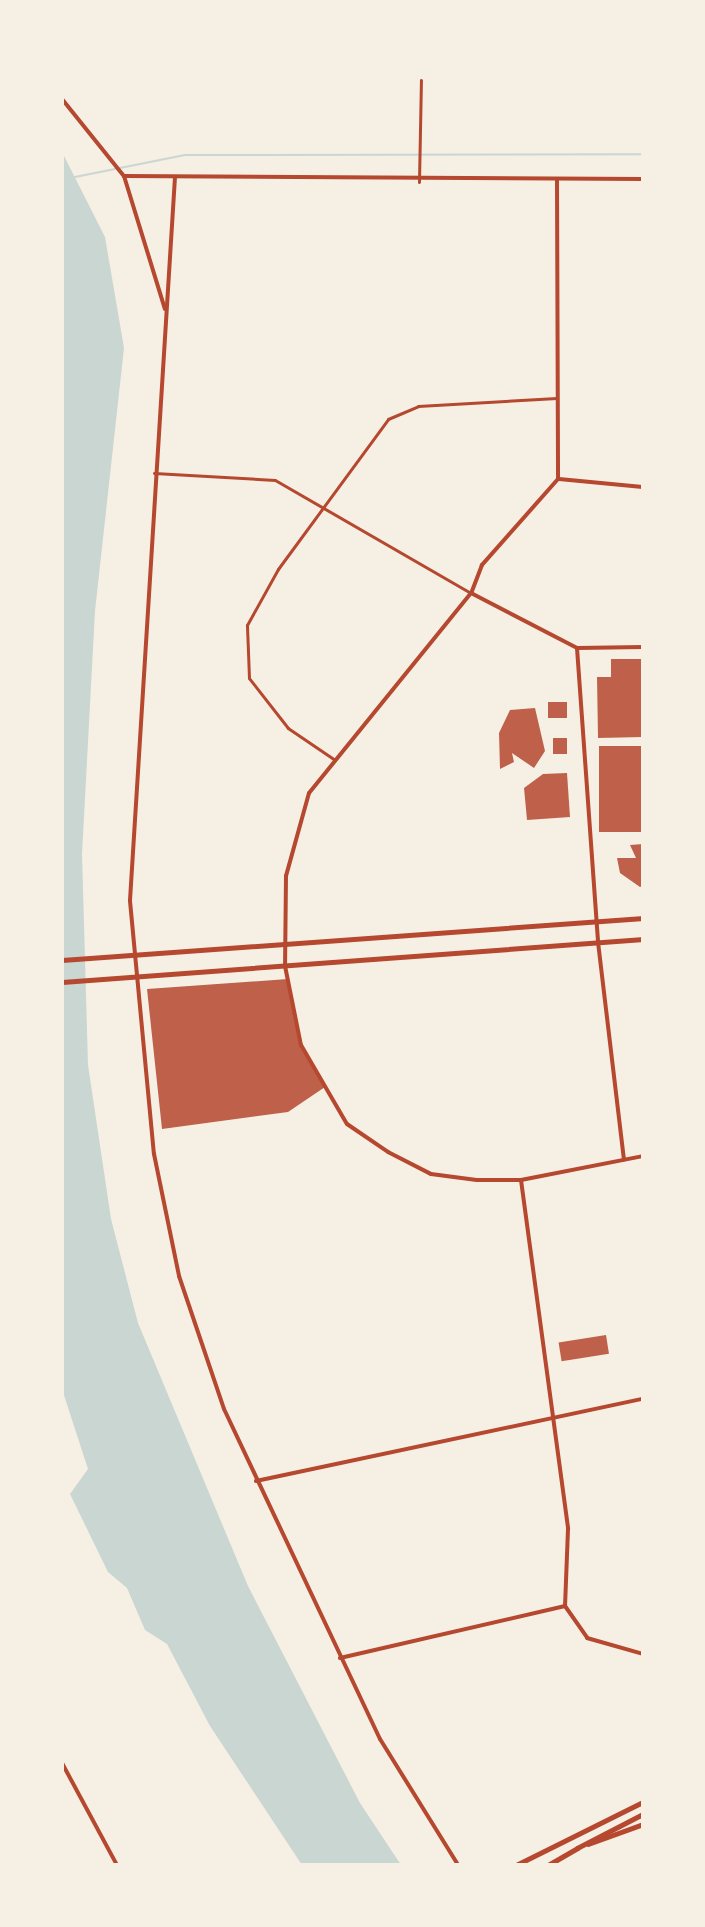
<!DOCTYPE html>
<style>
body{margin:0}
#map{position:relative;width:705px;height:1927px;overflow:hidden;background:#f6efe4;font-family:"Source Serif 4",serif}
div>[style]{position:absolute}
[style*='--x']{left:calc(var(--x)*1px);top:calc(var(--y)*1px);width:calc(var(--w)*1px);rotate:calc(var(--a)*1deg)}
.water>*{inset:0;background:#c9d6d2}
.stream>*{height:2px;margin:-1px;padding:0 1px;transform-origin:1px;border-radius:1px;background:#c9d6d2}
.building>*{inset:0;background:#bf614a;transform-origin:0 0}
.minor>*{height:3px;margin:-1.5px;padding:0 1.5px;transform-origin:1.5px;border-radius:1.5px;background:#b5482f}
.tertiary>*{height:4px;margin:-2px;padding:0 2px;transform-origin:2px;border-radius:2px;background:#b5482f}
.secondary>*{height:4px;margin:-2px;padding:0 2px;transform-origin:2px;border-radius:2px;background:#b5482f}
.primary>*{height:5px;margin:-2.5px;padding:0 2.5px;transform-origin:2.5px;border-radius:2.5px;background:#b5482f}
.trunk>*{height:5px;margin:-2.5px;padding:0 2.5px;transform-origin:2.5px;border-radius:2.5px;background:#b5482f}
span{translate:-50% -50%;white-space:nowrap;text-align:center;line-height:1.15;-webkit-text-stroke:8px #f6efe4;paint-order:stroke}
.frame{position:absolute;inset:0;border:64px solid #f6efe4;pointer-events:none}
</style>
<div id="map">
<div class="water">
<div style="clip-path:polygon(62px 152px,105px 237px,124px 348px,95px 611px,82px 854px,88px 1065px,111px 1219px,138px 1323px,248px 1586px,360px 1803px,401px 1865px,302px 1865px,210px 1726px,167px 1644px,145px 1630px,127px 1588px,108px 1572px,70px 1494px,88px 1469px,62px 1389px)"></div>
</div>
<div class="stream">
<div style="--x:75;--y:177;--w:112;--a:-11.3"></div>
<div style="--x:185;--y:155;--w:458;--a:-0.1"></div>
</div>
<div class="building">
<div style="clip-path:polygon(611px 659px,643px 659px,643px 737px,598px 738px,597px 677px,611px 677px)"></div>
<div style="left:548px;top:702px;width:19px;height:16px"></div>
<div style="clip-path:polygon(535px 708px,545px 751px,534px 768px,512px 753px,514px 762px,500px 769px,499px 733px,510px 710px)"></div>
<div style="left:567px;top:738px;width:16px;height:14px;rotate:90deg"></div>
<div style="left:643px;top:746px;width:86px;height:44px;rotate:90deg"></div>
<div style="clip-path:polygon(567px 773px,570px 817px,527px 820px,524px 788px,543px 774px)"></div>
<div style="clip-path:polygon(643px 844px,643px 886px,640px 887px,620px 873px,617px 858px,636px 858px,630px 845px)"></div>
<div style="clip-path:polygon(288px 979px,301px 1045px,325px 1087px,288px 1112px,162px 1129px,147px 989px)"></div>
<div style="left:606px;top:1335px;width:19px;height:48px;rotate:81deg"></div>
</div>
<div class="minor">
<div style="--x:419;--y:182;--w:102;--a:-88.9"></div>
<div style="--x:154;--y:473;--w:121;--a:3.3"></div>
<div style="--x:275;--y:480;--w:226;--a:30"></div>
<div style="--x:335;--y:760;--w:57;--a:-145.8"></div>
<div style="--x:288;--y:728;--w:63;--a:-128"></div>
<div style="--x:249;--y:678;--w:53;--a:-92.2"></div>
<div style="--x:247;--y:625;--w:64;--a:-61"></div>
<div style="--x:278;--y:569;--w:186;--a:-53.7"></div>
<div style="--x:388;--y:419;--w:33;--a:-23"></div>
<div style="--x:418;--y:406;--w:139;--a:-3.3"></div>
</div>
<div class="tertiary">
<div style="--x:62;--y:99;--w:99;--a:51.2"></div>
<div style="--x:124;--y:176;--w:139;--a:72.9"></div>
<div style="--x:124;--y:176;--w:519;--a:0.33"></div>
<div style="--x:175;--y:177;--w:725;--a:93.56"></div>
<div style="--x:130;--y:901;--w:254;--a:84.6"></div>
<div style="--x:154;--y:1154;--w:125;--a:78.4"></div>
<div style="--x:179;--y:1276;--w:140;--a:71.3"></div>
<div style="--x:224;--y:1409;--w:365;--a:64.7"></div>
<div style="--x:380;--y:1739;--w:148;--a:58.2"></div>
<div style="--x:557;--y:180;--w:299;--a:89.8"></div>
<div style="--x:558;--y:479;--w:115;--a:131.5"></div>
<div style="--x:482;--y:565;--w:30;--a:111"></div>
<div style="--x:471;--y:593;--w:257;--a:129"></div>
<div style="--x:309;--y:793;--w:86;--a:105.5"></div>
<div style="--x:286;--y:876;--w:90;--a:90.6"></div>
<div style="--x:285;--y:966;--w:81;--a:78.6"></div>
<div style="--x:301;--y:1045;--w:91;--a:59.8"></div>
<div style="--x:347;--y:1124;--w:50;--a:34.3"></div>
<div style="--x:388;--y:1152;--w:48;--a:27.1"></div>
<div style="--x:431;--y:1174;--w:46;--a:7.4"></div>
<div style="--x:477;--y:1180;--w:44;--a:0"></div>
<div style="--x:521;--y:1180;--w:124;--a:-11.1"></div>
<div style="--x:559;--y:479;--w:84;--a:5.4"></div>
<div style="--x:471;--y:593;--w:119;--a:27.4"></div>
<div style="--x:577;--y:648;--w:66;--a:-0.9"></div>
<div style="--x:577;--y:648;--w:295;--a:85.9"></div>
<div style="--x:598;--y:942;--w:219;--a:83.2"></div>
<div style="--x:521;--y:1180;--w:352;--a:82.3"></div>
<div style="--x:568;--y:1529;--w:77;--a:92.2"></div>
<div style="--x:565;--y:1606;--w:39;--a:55"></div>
<div style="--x:587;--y:1638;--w:58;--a:15.9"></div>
<div style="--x:340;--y:1658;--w:231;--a:-13"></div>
<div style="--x:62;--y:1763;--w:116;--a:61.7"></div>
</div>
<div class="secondary">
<div style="--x:256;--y:1481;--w:396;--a:-12"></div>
</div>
<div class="primary">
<div style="--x:62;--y:960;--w:583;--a:-4.13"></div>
<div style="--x:62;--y:982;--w:583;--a:-4.23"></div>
<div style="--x:588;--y:1844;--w:59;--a:-20"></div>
<div style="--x:516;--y:1865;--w:142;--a:-26.4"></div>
<div style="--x:548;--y:1865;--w:34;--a:-30"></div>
</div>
<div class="trunk">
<div style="--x:577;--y:1848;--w:74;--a:-27.3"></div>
</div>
<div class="frame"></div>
</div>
